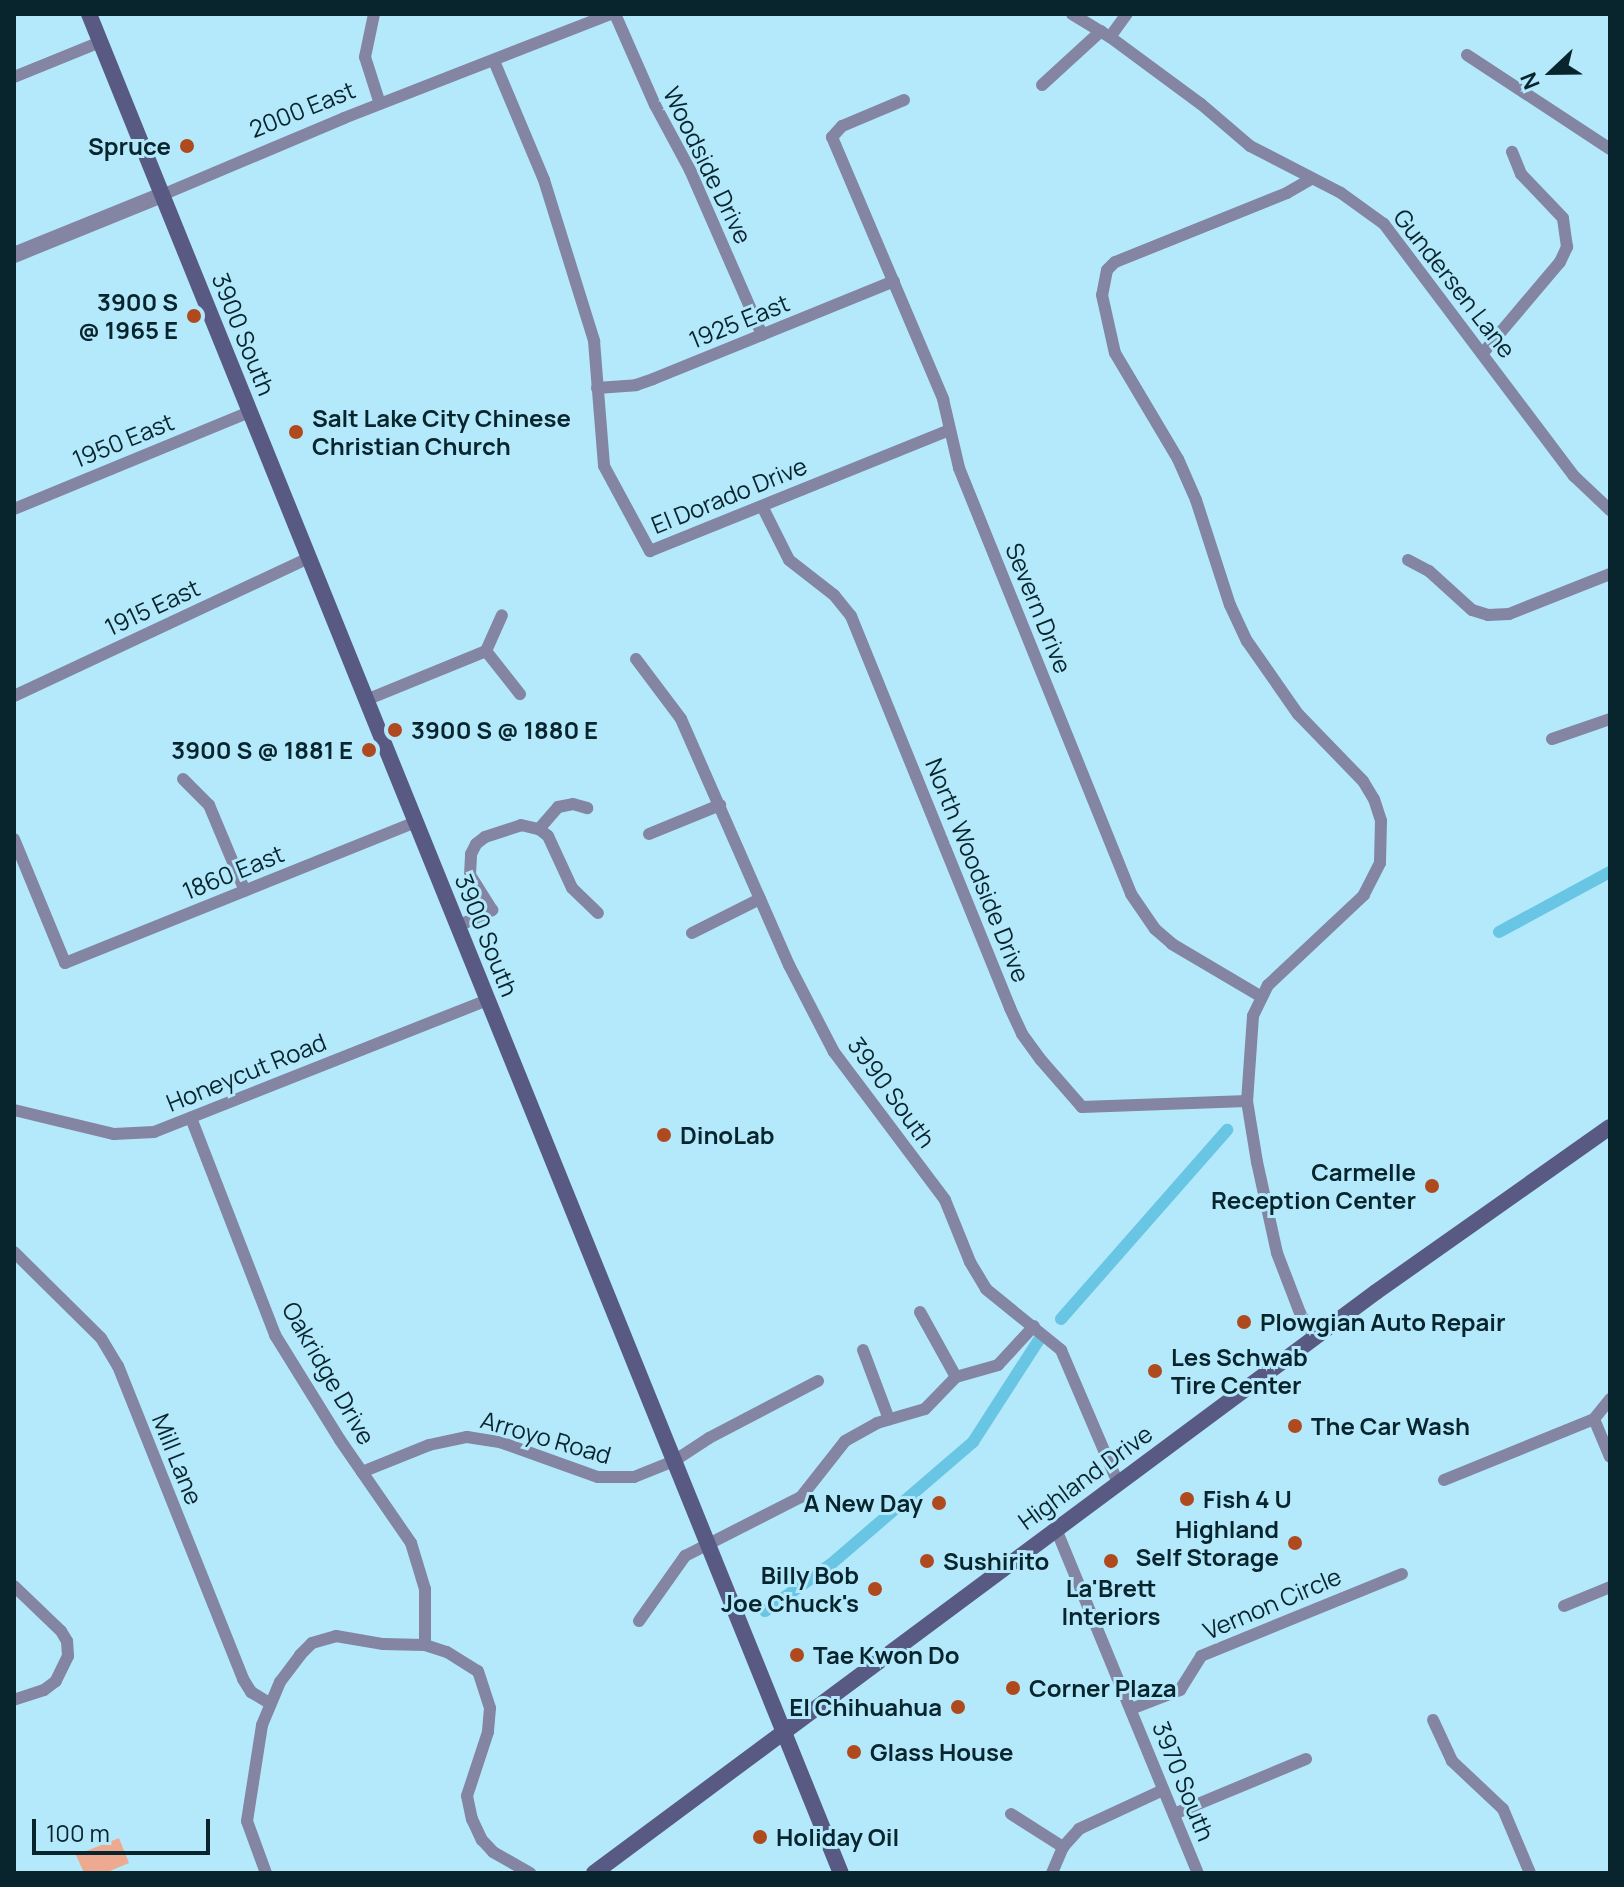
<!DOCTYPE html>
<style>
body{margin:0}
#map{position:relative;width:1624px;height:1887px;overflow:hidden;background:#b4e9fc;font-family:Manrope,sans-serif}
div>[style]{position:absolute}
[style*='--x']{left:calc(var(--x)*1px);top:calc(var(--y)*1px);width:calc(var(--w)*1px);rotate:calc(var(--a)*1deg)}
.green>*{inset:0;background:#edaa91}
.canal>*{height:12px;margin:-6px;padding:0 6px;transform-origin:6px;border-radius:6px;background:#68c5e3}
.minor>*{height:12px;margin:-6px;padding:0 6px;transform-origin:6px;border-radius:6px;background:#8385a2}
.tertiary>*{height:16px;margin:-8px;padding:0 8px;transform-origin:8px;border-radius:8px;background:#8385a2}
.secondary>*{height:16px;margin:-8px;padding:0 8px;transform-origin:8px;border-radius:8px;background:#585a83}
.dots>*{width:22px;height:22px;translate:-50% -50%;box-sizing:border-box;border:4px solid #b4e9fc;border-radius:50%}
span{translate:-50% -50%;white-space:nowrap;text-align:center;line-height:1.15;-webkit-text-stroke:6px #b4e9fc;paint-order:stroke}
.street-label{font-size:24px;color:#08252d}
.poi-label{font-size:24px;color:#08252d;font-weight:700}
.right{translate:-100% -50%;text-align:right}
.left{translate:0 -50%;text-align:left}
.frame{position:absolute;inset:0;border:16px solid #08252d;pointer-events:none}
.north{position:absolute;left:1512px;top:32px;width:80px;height:80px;-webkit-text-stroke:6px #b4e9fc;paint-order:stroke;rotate:248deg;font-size:22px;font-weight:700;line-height:32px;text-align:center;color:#08252d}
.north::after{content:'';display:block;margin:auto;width:28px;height:36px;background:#08252d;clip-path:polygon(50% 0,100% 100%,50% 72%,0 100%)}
.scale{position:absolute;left:32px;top:1819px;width:178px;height:36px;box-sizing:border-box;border:4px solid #08252d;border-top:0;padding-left:10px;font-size:24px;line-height:28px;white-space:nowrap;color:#08252d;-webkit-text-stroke:6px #b4e9fc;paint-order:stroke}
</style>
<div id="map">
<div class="green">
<div style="clip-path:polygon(119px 1838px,129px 1863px,105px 1873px,84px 1873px,76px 1855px)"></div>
</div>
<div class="canal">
<div style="--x:1499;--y:932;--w:126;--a:-28.4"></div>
<div style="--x:1061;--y:1319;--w:252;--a:-48.7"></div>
<div style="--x:765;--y:1611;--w:80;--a:-35.3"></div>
<div style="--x:830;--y:1565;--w:189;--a:-40.7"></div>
<div style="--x:973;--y:1442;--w:120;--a:-57.2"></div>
</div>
<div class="minor">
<div style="--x:374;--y:14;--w:44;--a:101.8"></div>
<div style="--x:365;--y:57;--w:49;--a:72.3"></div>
<div style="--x:615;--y:14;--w:99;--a:66.3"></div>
<div style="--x:655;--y:105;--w:74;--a:61.7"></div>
<div style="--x:690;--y:170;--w:180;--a:66.4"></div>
<div style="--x:1072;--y:14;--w:44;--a:31.2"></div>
<div style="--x:1110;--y:37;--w:113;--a:36.4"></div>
<div style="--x:1201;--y:104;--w:65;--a:40.6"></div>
<div style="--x:1250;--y:146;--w:102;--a:27.3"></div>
<div style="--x:1341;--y:193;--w:53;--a:35.8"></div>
<div style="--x:1384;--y:224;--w:316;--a:53"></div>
<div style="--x:1574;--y:476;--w:50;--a:43.4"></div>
<div style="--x:1110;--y:37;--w:29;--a:-54"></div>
<div style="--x:1467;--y:55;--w:171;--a:33.3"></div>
<div style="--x:494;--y:61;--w:129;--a:67.2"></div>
<div style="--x:544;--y:180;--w:169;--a:72.7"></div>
<div style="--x:594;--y:341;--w:125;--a:85.4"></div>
<div style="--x:604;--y:466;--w:97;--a:61.6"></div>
<div style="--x:650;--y:551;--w:323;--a:-22"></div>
<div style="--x:14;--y:77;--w:93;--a:-22.1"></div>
<div style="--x:1042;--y:85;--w:80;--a:-42.5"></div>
<div style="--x:904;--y:100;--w:67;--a:157.2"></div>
<div style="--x:842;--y:126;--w:15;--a:132"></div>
<div style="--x:832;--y:137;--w:285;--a:67"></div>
<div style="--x:943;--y:399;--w:71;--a:76.9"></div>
<div style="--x:959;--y:468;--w:459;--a:68"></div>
<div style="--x:1131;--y:894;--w:42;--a:55.6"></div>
<div style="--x:1155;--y:929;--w:23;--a:41"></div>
<div style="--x:1172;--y:944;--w:102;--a:30.6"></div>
<div style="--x:1311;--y:179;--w:28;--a:150"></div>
<div style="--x:1287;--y:193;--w:185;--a:158.1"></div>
<div style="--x:1115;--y:262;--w:11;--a:135"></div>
<div style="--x:1107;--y:270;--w:25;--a:101"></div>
<div style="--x:1102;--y:295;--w:59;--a:77.4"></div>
<div style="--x:1115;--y:353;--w:123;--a:59.3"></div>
<div style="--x:1178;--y:459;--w:45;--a:66.3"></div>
<div style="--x:1196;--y:500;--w:110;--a:72.1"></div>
<div style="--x:1230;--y:605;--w:40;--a:65"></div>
<div style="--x:1247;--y:641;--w:89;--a:55.1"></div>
<div style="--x:1298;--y:714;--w:93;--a:45.9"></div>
<div style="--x:1363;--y:781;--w:21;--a:59"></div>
<div style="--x:1374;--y:799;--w:23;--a:72"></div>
<div style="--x:1381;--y:821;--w:42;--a:91.4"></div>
<div style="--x:1380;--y:863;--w:36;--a:117"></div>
<div style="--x:1364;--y:895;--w:132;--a:136.8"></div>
<div style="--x:1268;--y:985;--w:34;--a:116"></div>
<div style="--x:1253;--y:1016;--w:85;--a:94"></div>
<div style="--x:1247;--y:1101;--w:62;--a:80.7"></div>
<div style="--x:1257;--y:1162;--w:93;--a:77.6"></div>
<div style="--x:1277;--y:1253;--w:64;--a:69"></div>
<div style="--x:1300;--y:1313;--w:29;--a:59"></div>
<div style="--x:162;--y:195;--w:198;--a:-22.9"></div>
<div style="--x:344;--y:118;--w:287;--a:-21.3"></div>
<div style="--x:1483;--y:353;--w:119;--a:-49.8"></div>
<div style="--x:1560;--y:262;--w:17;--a:-65"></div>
<div style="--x:1567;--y:247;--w:29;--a:-98"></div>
<div style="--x:1563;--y:218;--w:61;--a:-133.7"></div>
<div style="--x:1521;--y:174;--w:24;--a:-112"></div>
<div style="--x:597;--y:388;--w:39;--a:-4"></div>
<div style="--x:636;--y:385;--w:18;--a:-19"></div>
<div style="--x:653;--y:379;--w:260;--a:-22.1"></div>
<div style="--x:762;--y:506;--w:60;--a:63.4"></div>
<div style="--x:789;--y:560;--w:57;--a:37.9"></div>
<div style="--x:834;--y:595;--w:27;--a:51"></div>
<div style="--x:851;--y:616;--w:423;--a:67.9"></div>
<div style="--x:1010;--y:1008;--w:29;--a:65"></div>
<div style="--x:1022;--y:1034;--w:32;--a:54"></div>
<div style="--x:1041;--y:1060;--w:62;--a:48.9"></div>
<div style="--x:1082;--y:1107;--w:165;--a:-2.1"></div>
<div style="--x:14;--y:509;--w:254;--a:-22.4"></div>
<div style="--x:1408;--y:560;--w:24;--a:28"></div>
<div style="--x:1429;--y:571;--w:58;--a:42.2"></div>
<div style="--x:1472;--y:610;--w:17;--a:17"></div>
<div style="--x:1488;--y:615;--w:21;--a:-3"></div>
<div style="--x:1509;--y:614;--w:109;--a:-21.6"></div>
<div style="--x:486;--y:651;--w:55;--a:51.7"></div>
<div style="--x:636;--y:659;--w:75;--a:53.1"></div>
<div style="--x:681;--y:719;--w:269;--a:66.3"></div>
<div style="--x:789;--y:965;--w:98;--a:62.7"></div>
<div style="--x:834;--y:1052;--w:185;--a:53.1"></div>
<div style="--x:945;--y:1200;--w:67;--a:68"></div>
<div style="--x:970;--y:1262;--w:31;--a:59"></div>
<div style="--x:986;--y:1289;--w:97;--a:39.1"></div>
<div style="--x:1061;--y:1350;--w:145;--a:66.8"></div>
<div style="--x:14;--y:696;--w:325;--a:-25.1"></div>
<div style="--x:366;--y:700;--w:130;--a:-22.2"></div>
<div style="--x:486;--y:651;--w:39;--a:-66"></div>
<div style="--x:1552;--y:739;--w:61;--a:-19"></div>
<div style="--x:183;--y:779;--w:37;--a:45"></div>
<div style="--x:209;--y:805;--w:93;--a:67.3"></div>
<div style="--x:539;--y:829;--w:29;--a:-49"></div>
<div style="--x:558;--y:807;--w:15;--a:-11"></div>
<div style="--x:573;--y:804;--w:15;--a:16"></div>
<div style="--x:649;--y:834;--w:77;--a:-22.2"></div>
<div style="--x:14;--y:839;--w:134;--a:67.6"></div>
<div style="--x:65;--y:963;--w:378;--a:-21.9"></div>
<div style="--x:458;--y:926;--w:38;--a:-25"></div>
<div style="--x:492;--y:910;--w:41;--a:-122.2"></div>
<div style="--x:470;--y:875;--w:21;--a:-87"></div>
<div style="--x:471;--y:854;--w:11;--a:-63"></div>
<div style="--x:476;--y:844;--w:11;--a:-38"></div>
<div style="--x:485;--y:837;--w:38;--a:-18"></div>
<div style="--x:521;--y:825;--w:18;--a:13"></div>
<div style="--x:539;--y:829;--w:11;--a:38"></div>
<div style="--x:548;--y:836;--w:57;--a:65.2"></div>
<div style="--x:572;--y:888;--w:36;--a:44"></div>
<div style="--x:692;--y:933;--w:76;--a:-26.6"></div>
<div style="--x:14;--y:1110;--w:103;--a:13.5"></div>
<div style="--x:114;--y:1134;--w:40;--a:-2.9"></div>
<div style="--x:154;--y:1132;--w:358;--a:-21.6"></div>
<div style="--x:191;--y:1118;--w:233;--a:68.8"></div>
<div style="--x:275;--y:1335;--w:123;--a:58.2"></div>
<div style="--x:340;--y:1440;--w:125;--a:55.4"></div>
<div style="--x:411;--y:1543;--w:48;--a:73.1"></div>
<div style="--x:425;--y:1589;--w:56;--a:90"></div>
<div style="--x:14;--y:1252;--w:122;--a:44.7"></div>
<div style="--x:101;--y:1338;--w:33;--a:59"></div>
<div style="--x:118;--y:1366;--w:337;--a:68.2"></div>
<div style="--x:243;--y:1679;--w:15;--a:58"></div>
<div style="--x:251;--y:1692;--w:21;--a:31"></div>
<div style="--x:920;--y:1312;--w:74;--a:61"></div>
<div style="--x:863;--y:1350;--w:74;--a:69.4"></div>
<div style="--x:1594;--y:1419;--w:41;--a:67.2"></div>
<div style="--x:362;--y:1472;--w:72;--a:-21.9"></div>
<div style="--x:429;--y:1445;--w:39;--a:-12"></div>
<div style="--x:467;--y:1437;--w:33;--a:9"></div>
<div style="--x:500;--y:1442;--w:104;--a:19.7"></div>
<div style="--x:598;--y:1477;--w:36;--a:0"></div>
<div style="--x:634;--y:1477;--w:43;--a:-21.8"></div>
<div style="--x:674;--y:1461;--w:42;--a:-33.3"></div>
<div style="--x:709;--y:1438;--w:123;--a:-27.6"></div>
<div style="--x:1444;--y:1480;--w:162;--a:-22.1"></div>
<div style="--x:1594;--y:1419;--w:26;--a:-51"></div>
<div style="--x:1056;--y:1529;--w:372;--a:67.6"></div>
<div style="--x:14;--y:1586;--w:65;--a:43.8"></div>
<div style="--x:61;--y:1631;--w:12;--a:59"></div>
<div style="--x:67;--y:1641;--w:15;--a:86"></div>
<div style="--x:68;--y:1656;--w:28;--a:116"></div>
<div style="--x:56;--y:1681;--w:15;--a:143"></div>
<div style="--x:44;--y:1690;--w:32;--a:162"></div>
<div style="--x:1564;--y:1606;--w:50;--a:-22.4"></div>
<div style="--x:639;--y:1621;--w:80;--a:-54.7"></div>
<div style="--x:685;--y:1556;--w:130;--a:-27"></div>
<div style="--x:801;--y:1497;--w:71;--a:-51.8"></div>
<div style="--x:845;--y:1441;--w:37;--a:-29"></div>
<div style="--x:877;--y:1423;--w:50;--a:-16.3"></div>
<div style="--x:925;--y:1409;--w:45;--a:-45.9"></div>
<div style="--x:956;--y:1377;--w:44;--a:-15.9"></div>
<div style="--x:998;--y:1365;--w:53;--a:-47.3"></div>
<div style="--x:1131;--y:1709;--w:53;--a:-21.2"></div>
<div style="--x:1180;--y:1690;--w:40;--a:-58"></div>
<div style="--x:1201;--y:1656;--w:217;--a:-22.2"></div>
<div style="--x:1433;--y:1720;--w:45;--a:65.1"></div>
<div style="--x:1452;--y:1761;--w:70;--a:43.3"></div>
<div style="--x:1503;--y:1809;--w:69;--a:67.1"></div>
<div style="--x:1011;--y:1814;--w:62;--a:32.4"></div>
<div style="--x:1174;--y:1814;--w:143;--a:-22.6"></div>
<div style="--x:266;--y:1873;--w:55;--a:-110.1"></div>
<div style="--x:247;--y:1821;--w:97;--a:-81.1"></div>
<div style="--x:262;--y:1725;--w:47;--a:-67.3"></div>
<div style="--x:280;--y:1682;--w:34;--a:-53"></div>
<div style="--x:300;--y:1655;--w:17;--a:-45"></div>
<div style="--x:312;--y:1643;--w:25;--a:-16"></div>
<div style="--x:336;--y:1636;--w:48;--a:9.7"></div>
<div style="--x:383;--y:1644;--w:42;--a:1.4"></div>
<div style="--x:425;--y:1645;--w:23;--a:18"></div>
<div style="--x:447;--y:1652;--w:36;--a:32"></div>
<div style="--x:478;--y:1671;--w:39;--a:72"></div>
<div style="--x:490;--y:1708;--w:24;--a:95"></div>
<div style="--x:488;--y:1732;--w:67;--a:108.2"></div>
<div style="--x:467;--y:1796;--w:24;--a:78"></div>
<div style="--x:472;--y:1819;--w:23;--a:65"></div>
<div style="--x:482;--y:1840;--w:16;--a:47"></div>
<div style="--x:493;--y:1852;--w:43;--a:29.6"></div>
<div style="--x:1052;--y:1873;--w:28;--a:-67"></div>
<div style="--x:1063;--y:1847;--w:24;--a:-48"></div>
<div style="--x:1079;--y:1829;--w:93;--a:-24.9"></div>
</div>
<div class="tertiary">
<div style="--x:14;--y:255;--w:160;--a:-22.1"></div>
</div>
<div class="secondary">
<div style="--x:89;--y:14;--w:2005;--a:67.98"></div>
<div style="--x:594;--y:1873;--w:974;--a:-36.61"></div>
<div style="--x:1376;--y:1292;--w:286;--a:-35.2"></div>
</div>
<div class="dots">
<div style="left:187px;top:146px;background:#af491e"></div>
<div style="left:194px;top:316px;background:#af491e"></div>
<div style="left:296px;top:432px;background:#af491e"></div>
<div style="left:395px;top:730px;background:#af491e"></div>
<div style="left:369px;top:750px;background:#af491e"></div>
<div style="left:664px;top:1135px;background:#af491e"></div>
<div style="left:1432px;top:1186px;background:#af491e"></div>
<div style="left:1244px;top:1322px;background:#af491e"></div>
<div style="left:1155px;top:1371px;background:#af491e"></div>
<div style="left:1295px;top:1426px;background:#af491e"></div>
<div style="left:1187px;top:1499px;background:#af491e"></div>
<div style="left:939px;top:1503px;background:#af491e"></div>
<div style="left:1295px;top:1543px;background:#af491e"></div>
<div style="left:927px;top:1561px;background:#af491e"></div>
<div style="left:1111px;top:1561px;background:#af491e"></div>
<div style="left:875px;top:1589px;background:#af491e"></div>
<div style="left:797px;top:1655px;background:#af491e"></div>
<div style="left:1013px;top:1688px;background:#af491e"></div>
<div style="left:958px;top:1707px;background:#af491e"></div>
<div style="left:854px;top:1752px;background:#af491e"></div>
<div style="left:760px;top:1837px;background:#af491e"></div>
</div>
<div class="street-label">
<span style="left:302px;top:109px;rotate:-22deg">2000 East</span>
<span style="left:708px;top:165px;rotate:64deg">Woodside Drive</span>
<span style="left:1455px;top:283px;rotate:52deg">Gundersen Lane</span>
<span style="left:739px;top:321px;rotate:-22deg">1925 East</span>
<span style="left:244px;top:334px;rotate:68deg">3900 South</span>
<span style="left:123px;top:440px;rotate:-22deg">1950 East</span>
<span style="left:729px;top:495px;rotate:-22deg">El Dorado Drive</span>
<span style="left:152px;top:607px;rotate:-25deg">1915 East</span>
<span style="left:1039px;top:608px;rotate:68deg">Severn Drive</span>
<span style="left:978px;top:870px;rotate:68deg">North Woodside Drive</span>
<span style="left:233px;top:872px;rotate:-22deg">1860 East</span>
<span style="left:487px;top:935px;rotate:68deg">3900 South</span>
<span style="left:246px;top:1072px;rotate:-22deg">Honeycut Road</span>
<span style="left:892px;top:1092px;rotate:54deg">3990 South</span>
<span style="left:329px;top:1373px;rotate:60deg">Oakridge Drive</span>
<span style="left:546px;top:1437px;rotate:16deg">Arroyo Road</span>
<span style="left:178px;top:1459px;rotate:68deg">Mill Lane</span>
<span style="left:1085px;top:1477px;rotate:-36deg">Highland Drive</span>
<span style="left:1272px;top:1603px;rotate:-23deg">Vernon Circle</span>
<span style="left:1184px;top:1781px;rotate:68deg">3970 South</span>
</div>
<div class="poi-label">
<span class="right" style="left:171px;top:146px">Spruce</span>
<span class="right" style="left:178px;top:316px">3900 S<br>@ 1965 E</span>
<span class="left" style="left:312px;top:432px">Salt Lake City Chinese<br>Christian Church</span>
<span class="left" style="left:411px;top:730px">3900 S @ 1880 E</span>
<span class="right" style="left:353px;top:750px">3900 S @ 1881 E</span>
<span class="left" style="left:680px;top:1135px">DinoLab</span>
<span class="right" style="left:1416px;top:1186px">Carmelle<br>Reception Center</span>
<span class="left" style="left:1260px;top:1322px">Plowgian Auto Repair</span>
<span class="left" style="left:1171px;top:1371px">Les Schwab<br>Tire Center</span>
<span class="left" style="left:1311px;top:1426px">The Car Wash</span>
<span class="left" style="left:1203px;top:1499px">Fish 4 U</span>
<span class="right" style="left:923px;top:1503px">A New Day</span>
<span class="right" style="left:1279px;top:1543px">Highland<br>Self Storage</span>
<span class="left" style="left:943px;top:1561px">Sushirito</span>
<span class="right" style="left:859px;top:1589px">Billy Bob<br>Joe Chuck's</span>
<span style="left:1111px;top:1602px">La'Brett<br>Interiors</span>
<span class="left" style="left:813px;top:1655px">Tae Kwon Do</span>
<span class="left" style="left:1029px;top:1688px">Corner Plaza</span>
<span class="right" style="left:942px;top:1707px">El Chihuahua</span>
<span class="left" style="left:870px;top:1752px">Glass House</span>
<span class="left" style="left:776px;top:1837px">Holiday Oil</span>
</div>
<div class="frame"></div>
<div class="north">N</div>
<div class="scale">100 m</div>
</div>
